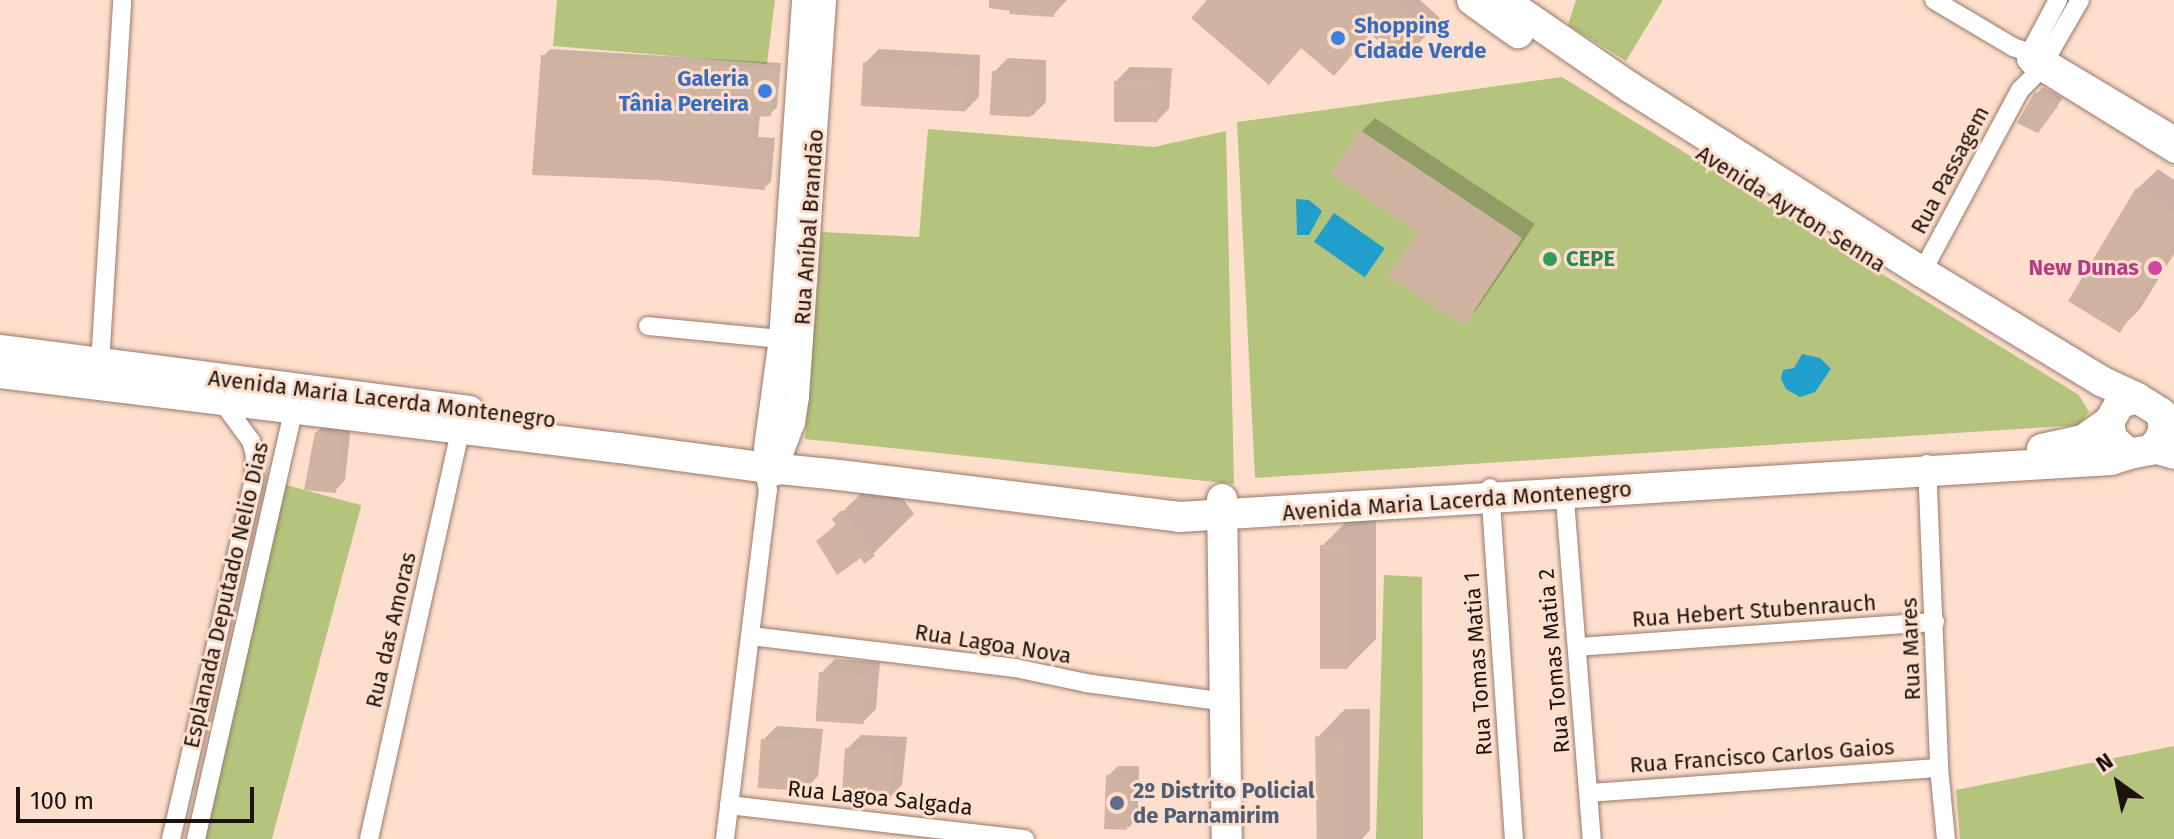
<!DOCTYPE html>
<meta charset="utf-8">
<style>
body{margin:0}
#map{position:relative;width:2174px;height:839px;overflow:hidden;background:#fedecc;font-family:"Fira Sans",sans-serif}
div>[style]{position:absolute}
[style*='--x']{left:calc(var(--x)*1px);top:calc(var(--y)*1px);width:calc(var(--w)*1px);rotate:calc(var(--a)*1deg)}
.green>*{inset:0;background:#b5c47c;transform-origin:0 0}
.water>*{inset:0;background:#209fcc;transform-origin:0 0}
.shadow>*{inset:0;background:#0003}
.building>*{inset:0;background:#d1b3a1;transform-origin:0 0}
.roads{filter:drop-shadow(0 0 2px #977a6b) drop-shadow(0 0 2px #977a6b)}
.minor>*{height:18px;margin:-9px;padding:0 9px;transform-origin:9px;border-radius:9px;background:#fff}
.tertiary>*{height:24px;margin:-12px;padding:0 12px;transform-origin:12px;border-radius:12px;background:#fff}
.primary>*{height:30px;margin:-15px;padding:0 15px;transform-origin:15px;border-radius:15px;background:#fff}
.dots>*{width:22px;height:22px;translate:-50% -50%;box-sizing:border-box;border:4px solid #fedecc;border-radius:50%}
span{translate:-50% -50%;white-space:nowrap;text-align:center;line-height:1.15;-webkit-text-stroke:6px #fedecc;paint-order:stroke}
.shop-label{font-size:22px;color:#366cbe;font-weight:700}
.left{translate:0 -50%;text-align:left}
.right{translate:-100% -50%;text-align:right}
.street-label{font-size:22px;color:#1d120d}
.leisure-label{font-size:22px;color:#27864d;font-weight:700}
.hotel-label{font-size:22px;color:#b23c85;font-weight:700}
.service-label{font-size:22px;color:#4e5e75;font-weight:700}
.north{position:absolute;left:2078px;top:743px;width:80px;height:80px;-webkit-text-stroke:6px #fedecc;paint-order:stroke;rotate:327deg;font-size:22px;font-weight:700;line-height:32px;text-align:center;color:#1d120d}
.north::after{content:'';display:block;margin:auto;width:28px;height:36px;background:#1d120d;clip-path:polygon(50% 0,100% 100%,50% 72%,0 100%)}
.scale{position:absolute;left:16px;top:787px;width:238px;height:36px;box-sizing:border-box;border:4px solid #1d120d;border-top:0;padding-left:10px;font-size:24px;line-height:28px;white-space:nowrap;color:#1d120d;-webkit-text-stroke:6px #fedecc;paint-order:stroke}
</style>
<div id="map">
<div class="green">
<div style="clip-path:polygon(557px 0,775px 0,767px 64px,553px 46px)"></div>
<div style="clip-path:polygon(1576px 0,1663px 0,1626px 61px,1568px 25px)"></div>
<div style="clip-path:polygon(1562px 77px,2079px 395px,2089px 412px,2079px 425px,1255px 478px,1237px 122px)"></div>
<div style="clip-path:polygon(928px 129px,1154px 147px,1226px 131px,1234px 484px,805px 439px,822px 232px,919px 237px)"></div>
<div style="left:286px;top:485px;width:78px;height:363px;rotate:15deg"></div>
<div style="clip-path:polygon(1384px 575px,1422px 577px,1423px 839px,1376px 839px)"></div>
<div style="clip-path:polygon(2174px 746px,2174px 839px,1960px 839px,1956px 790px)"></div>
</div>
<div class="water">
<div style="clip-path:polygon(1296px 199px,1309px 200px,1322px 211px,1309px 235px,1297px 235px)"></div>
<div style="left:1334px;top:213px;width:62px;height:35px;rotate:35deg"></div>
<div style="clip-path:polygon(1802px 354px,1820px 358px,1831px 369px,1815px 392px,1800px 397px,1786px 389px,1781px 379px,1783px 370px,1794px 368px)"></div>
</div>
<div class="shadow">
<div style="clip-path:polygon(1012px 0,1067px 0,1053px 15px)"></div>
<div style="clip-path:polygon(1209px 0,1420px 0,1440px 18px,1417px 45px,1371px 32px,1302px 46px)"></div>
<div style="clip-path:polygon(550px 49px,781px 63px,777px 107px,770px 114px,760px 115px,758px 137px,775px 138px,771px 182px,764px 188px,543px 56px)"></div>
<div style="clip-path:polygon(879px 49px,980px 55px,979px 97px,965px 111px,865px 63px)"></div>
<div style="clip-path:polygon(1008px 58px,1046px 60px,1046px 102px,1032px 116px,994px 72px)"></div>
<div style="clip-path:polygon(1130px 67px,1172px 68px,1169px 109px,1155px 123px,1116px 81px)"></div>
<div style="clip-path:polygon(2043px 87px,2063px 98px,2038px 131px,2036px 94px)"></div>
<div style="clip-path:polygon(1375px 118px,1535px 224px,1477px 309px,1463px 323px,1420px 231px,1361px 132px)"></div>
<div style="clip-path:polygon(2158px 169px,2174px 180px,2174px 254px,2140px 309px,2119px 330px,2137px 189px)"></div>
<div style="clip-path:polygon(327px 422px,351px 426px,345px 480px,335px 491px,316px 433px)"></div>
<div style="clip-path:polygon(883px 472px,914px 514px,873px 554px,861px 556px,819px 541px,837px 523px,835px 519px)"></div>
<div style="clip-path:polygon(1376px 517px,1376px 639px,1348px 667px,1322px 546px,1350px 518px)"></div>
<div style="clip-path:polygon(835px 659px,880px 662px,876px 709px,861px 724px,821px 673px)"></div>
<div style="clip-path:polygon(1345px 709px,1370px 709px,1370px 830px,1362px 839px,1318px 839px,1317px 738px)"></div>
<div style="clip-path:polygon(777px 726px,823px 729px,818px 776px,804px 791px,763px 740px)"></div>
<div style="clip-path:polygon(861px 735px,907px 737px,902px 785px,888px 799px,847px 749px)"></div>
<div style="clip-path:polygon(1118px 766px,1139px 766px,1138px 818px,1128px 828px,1108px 776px)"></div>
</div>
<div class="building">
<div style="clip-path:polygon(989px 0,1054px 0,1054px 17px,1009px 14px,1010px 11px,989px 8px)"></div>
<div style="clip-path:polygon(1207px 0,1390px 0,1428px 33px,1403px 61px,1370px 34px,1334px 76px,1301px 48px,1269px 85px,1191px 18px)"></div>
<div style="clip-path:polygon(541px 55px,776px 69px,771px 116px,754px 117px,752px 143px,769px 144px,765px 190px,656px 180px,532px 175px)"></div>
<div style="left:863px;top:62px;width:104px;height:44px;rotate:3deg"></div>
<div style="left:992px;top:71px;width:41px;height:44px;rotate:3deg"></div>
<div style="left:1114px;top:81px;width:44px;height:41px"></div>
<div style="clip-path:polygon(2035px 92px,2058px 106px,2038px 133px,2017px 123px)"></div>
<div style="clip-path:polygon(1360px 130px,1522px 238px,1464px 326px,1388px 276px,1417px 232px,1330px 174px)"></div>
<div style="clip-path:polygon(2136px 188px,2174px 213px,2174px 244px,2120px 333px,2068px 301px)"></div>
<div style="clip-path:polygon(315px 432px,341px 436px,336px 493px,304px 490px)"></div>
<div style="clip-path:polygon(842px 510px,875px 556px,864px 564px,861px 558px,837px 575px,816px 541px,836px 525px,832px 519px)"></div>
<div style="left:1320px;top:545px;width:28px;height:124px"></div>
<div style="left:819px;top:672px;width:48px;height:49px;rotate:4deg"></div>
<div style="left:1343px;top:736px;width:103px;height:28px;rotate:89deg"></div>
<div style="left:761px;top:739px;width:49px;height:49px;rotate:4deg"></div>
<div style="left:845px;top:748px;width:49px;height:49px;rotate:4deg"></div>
<div style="left:1106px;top:775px;width:23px;height:54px;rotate:2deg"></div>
</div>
<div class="roads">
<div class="minor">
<div style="--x:1934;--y:0;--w:92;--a:30.7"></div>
<div style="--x:2013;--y:47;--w:36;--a:19"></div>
<div style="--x:2047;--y:59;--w:148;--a:30.9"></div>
<div style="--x:2026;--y:60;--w:68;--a:-61.9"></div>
<div style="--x:2029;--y:64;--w:171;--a:31.8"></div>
<div style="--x:1922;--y:272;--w:207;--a:-61.7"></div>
<div style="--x:2020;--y:90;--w:27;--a:-45"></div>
<div style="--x:2039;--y:71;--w:82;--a:-60"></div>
<div style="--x:648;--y:326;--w:134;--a:5.6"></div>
<div style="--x:100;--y:364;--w:365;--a:-86.5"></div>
<div style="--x:1927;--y:464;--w:304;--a:87.7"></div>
<div style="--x:1939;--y:768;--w:71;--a:84.4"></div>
<div style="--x:1564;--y:487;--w:353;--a:85.5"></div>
<div style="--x:1490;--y:488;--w:352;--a:86.1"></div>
<div style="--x:751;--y:636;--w:266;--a:6.9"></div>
<div style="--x:1015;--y:668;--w:73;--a:11.9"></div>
<div style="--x:1086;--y:683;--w:142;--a:7.7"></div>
<div style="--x:1577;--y:647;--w:359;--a:-4"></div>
<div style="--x:1589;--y:793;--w:351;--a:-4.1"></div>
<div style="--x:729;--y:805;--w:298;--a:6.6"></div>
<div style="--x:171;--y:839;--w:369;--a:-77"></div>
<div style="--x:254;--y:479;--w:24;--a:-88"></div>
<div style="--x:255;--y:455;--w:15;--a:-106"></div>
<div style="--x:251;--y:441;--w:51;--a:-126.2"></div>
<div style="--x:196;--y:839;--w:441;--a:-77.2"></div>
<div style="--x:369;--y:839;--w:418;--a:-77.4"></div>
<div style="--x:725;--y:839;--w:352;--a:-83"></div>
<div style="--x:768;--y:490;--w:23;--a:-103"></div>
</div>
<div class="tertiary">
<div style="--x:766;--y:448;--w:110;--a:-82.2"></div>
<div style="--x:781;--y:339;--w:340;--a:-86.1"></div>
<div style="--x:2150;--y:450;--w:25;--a:16"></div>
<div style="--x:782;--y:451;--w:31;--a:-69"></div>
<div style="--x:793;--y:422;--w:25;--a:-81"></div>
<div style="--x:797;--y:397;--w:398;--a:-86.1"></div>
</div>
<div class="primary">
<div style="--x:1472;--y:0;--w:57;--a:35.7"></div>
<div style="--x:1503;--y:0;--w:155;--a:34.5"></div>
<div style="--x:1631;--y:88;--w:344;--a:32.3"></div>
<div style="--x:1922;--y:272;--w:210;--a:31.3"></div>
<div style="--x:2101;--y:381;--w:40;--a:25"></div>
<div style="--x:2137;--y:398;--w:28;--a:32"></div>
<div style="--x:2161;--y:413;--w:16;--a:79"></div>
<div style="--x:2164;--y:429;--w:13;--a:113"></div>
<div style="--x:2159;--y:441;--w:13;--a:135"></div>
<div style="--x:2150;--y:450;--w:16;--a:169"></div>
<div style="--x:2134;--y:453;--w:8;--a:-166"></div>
<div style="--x:2126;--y:451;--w:18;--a:-139"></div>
<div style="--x:2112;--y:439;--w:17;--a:-100"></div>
<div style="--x:2109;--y:422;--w:22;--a:-60"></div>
<div style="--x:2120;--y:403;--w:18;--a:-16"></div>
<div style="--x:0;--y:350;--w:473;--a:7.4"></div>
<div style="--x:0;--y:373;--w:624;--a:6.91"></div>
<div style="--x:619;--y:448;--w:144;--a:7.6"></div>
<div style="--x:762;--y:467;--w:9;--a:32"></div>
<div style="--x:770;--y:472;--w:10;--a:-17"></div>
<div style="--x:780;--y:469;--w:59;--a:5.8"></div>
<div style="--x:839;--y:475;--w:343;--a:7"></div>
<div style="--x:1179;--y:517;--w:934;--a:-3.5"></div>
<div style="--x:2111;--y:460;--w:24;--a:-17"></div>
<div style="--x:2042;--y:449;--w:42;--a:-12.4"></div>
<div style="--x:2083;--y:440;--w:32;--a:-35"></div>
<div style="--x:1222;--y:499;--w:340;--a:89.2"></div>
</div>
</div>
<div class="dots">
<div style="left:1338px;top:38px;background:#3f7fe0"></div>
<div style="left:765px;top:91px;background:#3f7fe0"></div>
<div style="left:1550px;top:259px;background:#2e9e5b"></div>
<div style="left:2155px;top:268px;background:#d1479c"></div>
<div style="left:1117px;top:803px;background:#5c6f8a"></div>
</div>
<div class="shop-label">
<span class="left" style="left:1354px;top:38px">Shopping<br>Cidade Verde</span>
<span class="right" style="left:749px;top:91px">Galeria<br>Tânia Pereira</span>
</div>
<div class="street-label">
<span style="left:1950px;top:170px;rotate:-62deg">Rua Passagem</span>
<span style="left:1791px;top:209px;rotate:32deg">Avenida Ayrton Senna</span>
<span style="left:809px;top:227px;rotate:-86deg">Rua Aníbal Brandão</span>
<span style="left:382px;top:399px;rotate:7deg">Avenida Maria Lacerda Montenegro</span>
<span style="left:1457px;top:501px;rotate:-4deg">Avenida Maria Lacerda Montenegro</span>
<span style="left:226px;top:595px;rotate:-77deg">Esplanada Deputado Nelio Dias</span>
<span style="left:1754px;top:611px;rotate:-4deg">Rua Hebert Stubenrauch</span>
<span style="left:391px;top:630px;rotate:-77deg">Rua das Amoras</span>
<span style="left:993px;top:644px;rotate:9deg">Rua Lagoa Nova</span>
<span style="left:1911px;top:649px;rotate:-92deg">Rua Mares</span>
<span style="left:1554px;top:661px;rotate:-95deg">Rua Tomas Matia 2</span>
<span style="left:1478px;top:664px;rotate:-94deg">Rua Tomas Matia 1</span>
<span style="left:1762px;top:756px;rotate:-4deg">Rua Francisco Carlos Gaios</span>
<span style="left:880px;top:798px;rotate:6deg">Rua Lagoa Salgada</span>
</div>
<div class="leisure-label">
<span class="left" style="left:1566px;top:259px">CEPE</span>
</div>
<div class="hotel-label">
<span class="right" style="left:2139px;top:268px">New Dunas</span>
</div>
<div class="service-label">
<span class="left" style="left:1133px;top:803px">2º Distrito Policial<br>de Parnamirim</span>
</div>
<div class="north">N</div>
<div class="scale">100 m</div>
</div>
